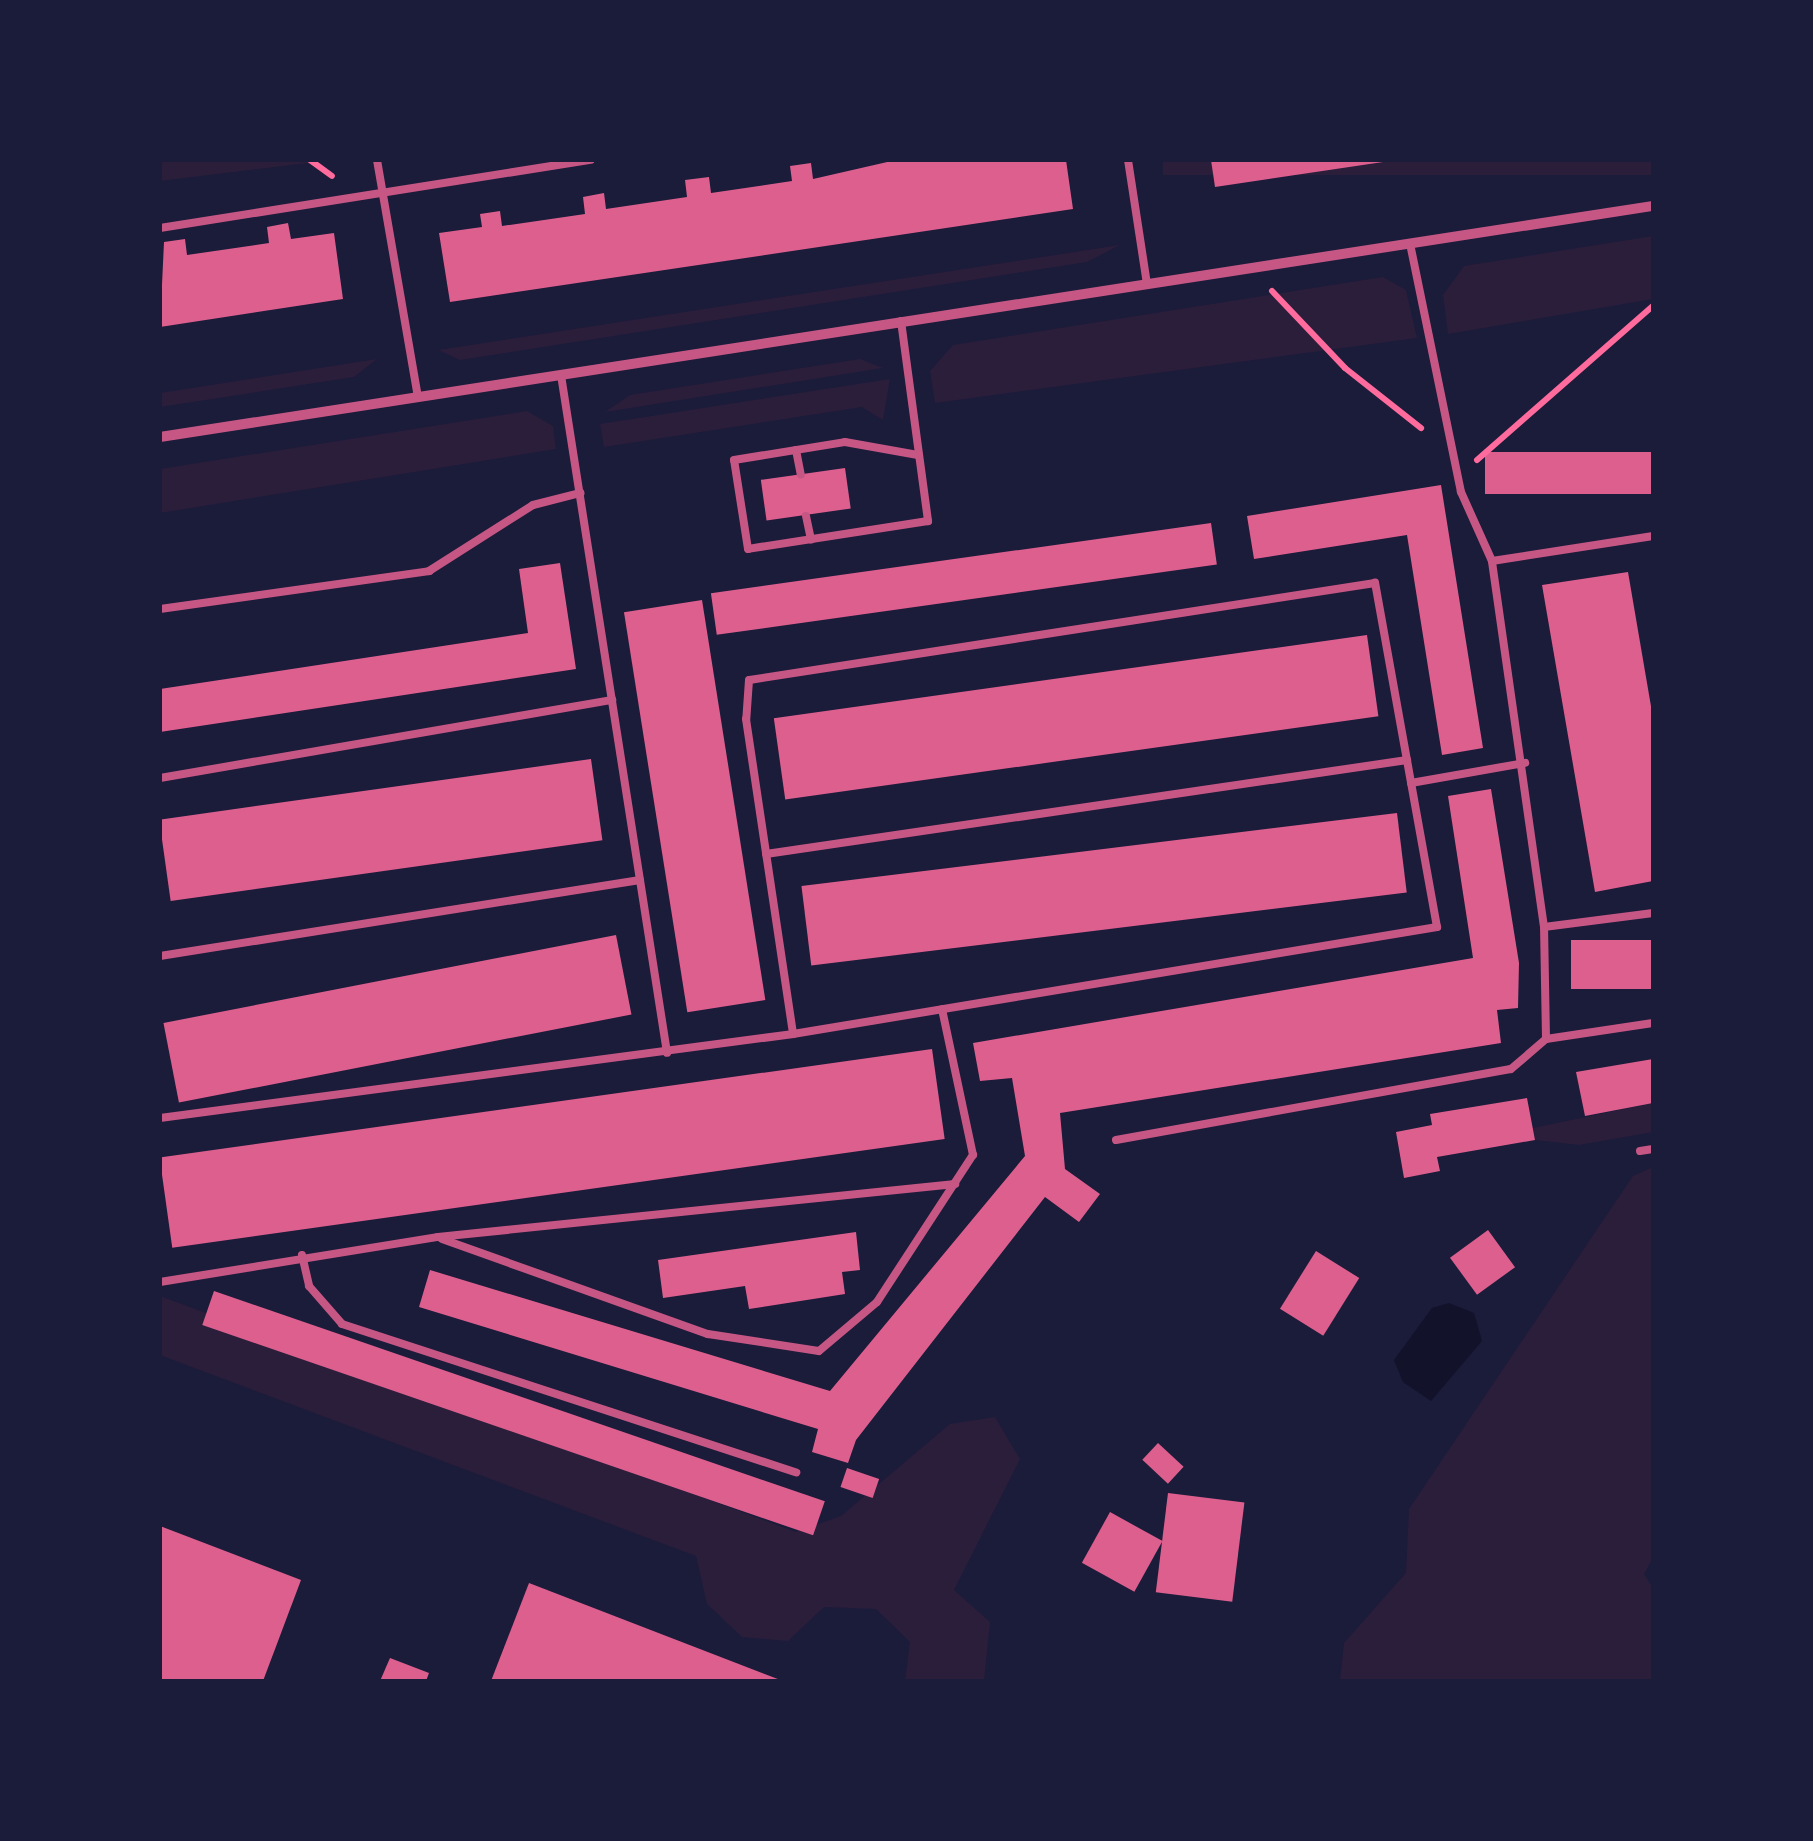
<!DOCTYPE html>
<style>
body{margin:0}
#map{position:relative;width:1813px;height:1841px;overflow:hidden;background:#1b1b3a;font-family:"Archivo Narrow",sans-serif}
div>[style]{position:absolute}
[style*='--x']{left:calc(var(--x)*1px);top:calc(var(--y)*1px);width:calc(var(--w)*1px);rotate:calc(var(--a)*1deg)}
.green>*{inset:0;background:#2a1e3b;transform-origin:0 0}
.water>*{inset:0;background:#12122b}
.building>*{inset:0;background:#dd5f8e;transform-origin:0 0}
.path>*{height:6px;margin:-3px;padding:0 3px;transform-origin:3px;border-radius:3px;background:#ff6b9d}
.service>*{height:8px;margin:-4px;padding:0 4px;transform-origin:4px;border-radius:4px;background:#c65784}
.minor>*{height:10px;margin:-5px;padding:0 5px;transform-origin:5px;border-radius:5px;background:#c65784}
span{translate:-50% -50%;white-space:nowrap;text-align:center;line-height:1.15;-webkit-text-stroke:8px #1b1b3a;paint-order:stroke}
.frame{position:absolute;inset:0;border:162px solid #1b1b3a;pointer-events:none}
</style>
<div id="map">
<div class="green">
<div style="clip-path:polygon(160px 160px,333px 160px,160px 181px)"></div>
<div style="left:1653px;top:161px;width:14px;height:490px;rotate:90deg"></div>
<div style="clip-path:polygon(1653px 236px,1653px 299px,1448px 334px,1443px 295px,1464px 266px)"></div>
<div style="clip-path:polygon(1120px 245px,1087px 262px,460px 360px,438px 350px)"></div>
<div style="clip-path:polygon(1383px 277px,1406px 290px,1417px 338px,935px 403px,930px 371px,953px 345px)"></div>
<div style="clip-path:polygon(377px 359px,354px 377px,160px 407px,160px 393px)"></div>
<div style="clip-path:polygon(860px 359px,883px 368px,605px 412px,630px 395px)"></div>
<div style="clip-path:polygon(890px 379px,883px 420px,862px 407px,604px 447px,600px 424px)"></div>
<div style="clip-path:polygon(527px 411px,553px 426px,556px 449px,160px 513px,160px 469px)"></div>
<div style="clip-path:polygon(1653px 1103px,1653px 1132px,1579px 1145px,1535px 1140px,1533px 1128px)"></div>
<div style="clip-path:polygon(1653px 1167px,1653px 1558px,1644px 1574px,1653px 1588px,1653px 1681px,1340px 1681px,1344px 1643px,1406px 1573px,1409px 1509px,1633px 1176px)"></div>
<div style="clip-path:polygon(160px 1296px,796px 1532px,841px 1516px,950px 1424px,995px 1417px,1020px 1459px,954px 1590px,990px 1622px,984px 1681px,905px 1681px,910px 1642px,876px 1609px,824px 1607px,788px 1641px,742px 1637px,707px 1604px,696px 1556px,160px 1355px)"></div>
</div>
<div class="water">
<div style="clip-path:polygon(1449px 1303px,1474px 1313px,1482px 1341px,1431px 1401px,1403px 1382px,1394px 1360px,1432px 1308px)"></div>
</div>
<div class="building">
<div style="clip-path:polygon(896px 160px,1066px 160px,1073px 209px,450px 302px,439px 233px,482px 227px,480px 214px,500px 211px,502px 226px,585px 214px,583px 197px,604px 193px,606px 209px,687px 197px,685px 180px,709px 177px,711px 193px,792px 181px,790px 166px,811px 163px,813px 179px)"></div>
<div style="clip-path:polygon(1211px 160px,1382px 160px,1383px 162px,1215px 187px)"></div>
<div style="clip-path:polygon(288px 223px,291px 239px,334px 233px,343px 299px,160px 327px,164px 242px,185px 239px,187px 255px,269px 243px,267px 227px)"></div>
<div style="left:1653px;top:452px;width:42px;height:168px;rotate:90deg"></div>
<div style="left:845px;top:468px;width:41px;height:85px;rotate:82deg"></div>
<div style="clip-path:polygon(1441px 485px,1483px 748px,1442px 755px,1407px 535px,1254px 559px,1247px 516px)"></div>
<div style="left:1211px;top:523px;width:42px;height:505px;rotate:82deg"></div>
<div style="clip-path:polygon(560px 563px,576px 669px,160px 732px,160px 689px,528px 633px,519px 569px)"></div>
<div style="clip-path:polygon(1628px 572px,1653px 718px,1653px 881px,1595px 892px,1542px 585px)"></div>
<div style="left:702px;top:600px;width:405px;height:79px;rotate:81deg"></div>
<div style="left:1367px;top:635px;width:82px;height:599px;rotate:82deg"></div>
<div style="left:591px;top:759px;width:82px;height:436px;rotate:82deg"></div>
<div style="clip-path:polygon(1491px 789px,1519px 963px,1518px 1008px,1497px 1010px,1501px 1043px,1060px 1113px,1065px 1169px,1100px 1194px,1079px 1222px,1045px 1197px,856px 1440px,848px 1463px,812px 1452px,818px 1429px,419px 1307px,430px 1270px,830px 1391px,1025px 1156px,1012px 1078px,980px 1081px,973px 1043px,1473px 958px,1448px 796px)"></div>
<div style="left:1397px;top:813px;width:80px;height:600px;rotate:83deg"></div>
<div style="left:616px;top:935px;width:81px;height:461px;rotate:79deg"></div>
<div style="left:1653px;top:940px;width:49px;height:82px;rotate:90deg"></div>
<div style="left:932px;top:1049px;width:91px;height:780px;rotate:82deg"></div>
<div style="clip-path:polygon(1653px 1059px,1653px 1103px,1585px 1116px,1576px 1072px)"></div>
<div style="clip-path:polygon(1527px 1098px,1535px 1140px,1437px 1157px,1440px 1171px,1404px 1178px,1396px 1132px,1432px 1125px,1430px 1114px)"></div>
<div style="left:1488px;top:1230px;width:46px;height:47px;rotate:54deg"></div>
<div style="clip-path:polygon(856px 1232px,860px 1270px,842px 1272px,845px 1294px,749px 1309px,745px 1286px,663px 1298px,658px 1260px)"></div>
<div style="left:1316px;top:1251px;width:51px;height:68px;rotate:32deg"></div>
<div style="left:214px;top:1291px;width:646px;height:36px;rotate:19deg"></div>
<div style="left:1158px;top:1443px;width:35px;height:23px;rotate:43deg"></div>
<div style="left:847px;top:1468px;width:34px;height:20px;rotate:19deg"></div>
<div style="left:1168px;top:1493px;width:77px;height:100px;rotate:7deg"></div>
<div style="left:1110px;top:1512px;width:60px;height:58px;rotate:29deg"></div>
<div style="clip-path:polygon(160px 1526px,301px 1580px,263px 1681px,160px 1681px)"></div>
<div style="clip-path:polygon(529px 1583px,783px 1681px,491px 1681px)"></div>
<div style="clip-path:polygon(390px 1658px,429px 1673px,426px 1681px,380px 1681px)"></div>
</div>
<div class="path">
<div style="--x:310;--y:160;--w:27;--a:36"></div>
<div style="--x:1272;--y:291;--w:106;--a:46.5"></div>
<div style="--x:1345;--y:368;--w:97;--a:38.3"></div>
<div style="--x:1477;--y:460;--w:234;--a:-41.2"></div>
</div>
<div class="service">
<div style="--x:377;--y:160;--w:241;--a:80.2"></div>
<div style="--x:1128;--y:160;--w:125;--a:81.3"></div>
<div style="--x:160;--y:228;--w:436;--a:-9"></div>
<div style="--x:901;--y:321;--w:202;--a:82.3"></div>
<div style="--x:928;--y:521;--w:182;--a:171.2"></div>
<div style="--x:748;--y:549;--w:90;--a:-98.9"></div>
<div style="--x:734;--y:460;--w:112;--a:-9.2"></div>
<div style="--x:845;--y:442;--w:74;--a:10.1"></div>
<div style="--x:561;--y:375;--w:686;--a:81.11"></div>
<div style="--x:796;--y:450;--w:25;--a:79"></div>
<div style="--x:806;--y:516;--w:24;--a:78"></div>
<div style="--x:1492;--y:561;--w:163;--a:-8.8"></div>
<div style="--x:160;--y:609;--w:272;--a:-8"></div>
<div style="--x:429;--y:571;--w:123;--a:-32.4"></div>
<div style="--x:533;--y:505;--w:49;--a:-14.3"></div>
<div style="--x:160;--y:778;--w:459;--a:-9.8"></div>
<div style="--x:1411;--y:783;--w:116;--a:-10"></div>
<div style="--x:766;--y:854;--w:648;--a:-8.34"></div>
<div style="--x:1544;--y:927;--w:110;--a:-7.3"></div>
<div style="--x:160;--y:956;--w:486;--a:-9"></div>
<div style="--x:1546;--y:1039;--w:108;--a:-8.5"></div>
<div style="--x:160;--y:1118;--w:639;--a:-7.56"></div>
<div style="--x:793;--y:1034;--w:653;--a:-9.43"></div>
<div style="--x:1437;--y:927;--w:350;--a:-100.2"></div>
<div style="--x:1375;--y:583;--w:633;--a:171.19"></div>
<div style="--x:749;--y:680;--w:39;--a:94"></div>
<div style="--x:746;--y:719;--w:318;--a:81.5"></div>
<div style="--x:1116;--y:1140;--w:401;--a:-10.2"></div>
<div style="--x:1511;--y:1069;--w:46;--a:-40.6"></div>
<div style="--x:1546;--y:1039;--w:112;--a:-91"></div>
<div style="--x:1544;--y:927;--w:370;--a:-98.1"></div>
<div style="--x:1492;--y:561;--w:76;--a:-114.2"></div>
<div style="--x:1461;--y:492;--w:254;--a:-101.6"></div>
<div style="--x:1640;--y:1151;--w:13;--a:-9"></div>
<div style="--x:442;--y:1239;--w:282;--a:19.7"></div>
<div style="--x:708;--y:1334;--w:112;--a:8.7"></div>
<div style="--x:819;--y:1351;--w:76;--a:-40.2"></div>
<div style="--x:877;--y:1302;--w:176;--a:-56.9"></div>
<div style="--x:973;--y:1155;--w:149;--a:-102"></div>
<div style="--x:302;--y:1255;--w:32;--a:77"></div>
<div style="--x:309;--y:1286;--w:50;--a:49"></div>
<div style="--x:342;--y:1324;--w:478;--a:18.1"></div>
<div style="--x:160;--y:1282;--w:282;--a:-9.2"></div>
<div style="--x:438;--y:1237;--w:520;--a:-5.85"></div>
</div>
<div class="minor">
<div style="--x:160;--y:437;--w:1511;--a:-8.8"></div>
</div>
<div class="frame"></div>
</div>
